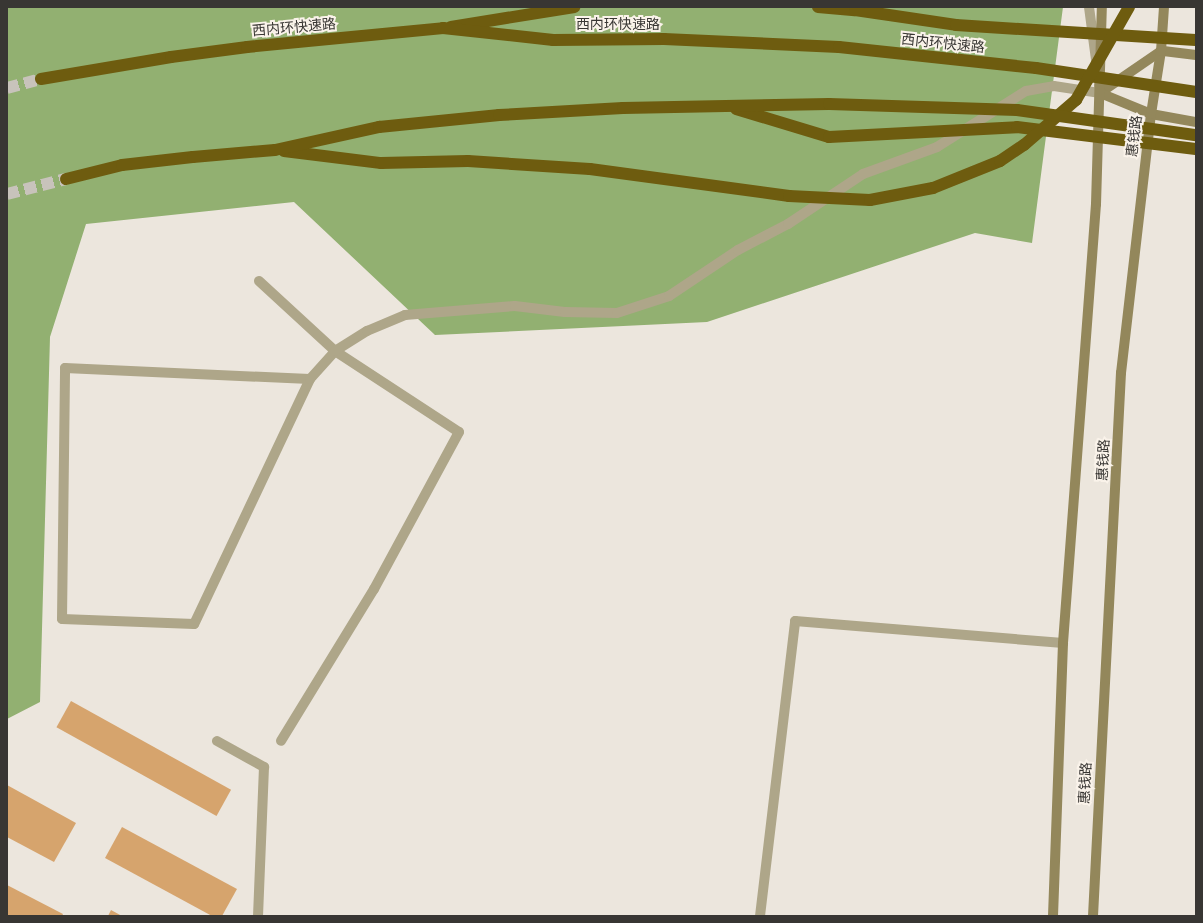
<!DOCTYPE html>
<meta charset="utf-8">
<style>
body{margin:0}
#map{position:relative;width:1203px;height:923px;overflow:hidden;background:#ece6dd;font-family:"Space Grotesk","Noto Sans SC",sans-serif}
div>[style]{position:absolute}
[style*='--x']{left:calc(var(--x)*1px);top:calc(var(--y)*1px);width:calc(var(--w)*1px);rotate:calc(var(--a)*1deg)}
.forest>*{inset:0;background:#92b071}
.building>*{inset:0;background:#d6a46d;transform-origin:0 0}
.highway-tunnel>*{height:12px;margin-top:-6px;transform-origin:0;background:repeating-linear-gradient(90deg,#c8c3bb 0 12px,transparent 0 18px)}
.street>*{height:10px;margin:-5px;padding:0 5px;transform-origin:5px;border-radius:5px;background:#aea689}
.secondary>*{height:10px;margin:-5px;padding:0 5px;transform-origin:5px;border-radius:5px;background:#93875b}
.highway>*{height:12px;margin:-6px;padding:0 6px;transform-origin:6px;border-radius:6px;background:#6e5c0f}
.highway-bridge>*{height:12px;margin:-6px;padding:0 6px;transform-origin:6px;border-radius:6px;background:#6e5c0f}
span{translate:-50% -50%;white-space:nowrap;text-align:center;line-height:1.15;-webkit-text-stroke:4px #faf3ea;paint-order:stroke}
.street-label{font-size:14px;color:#383633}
.frame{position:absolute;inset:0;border:8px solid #383633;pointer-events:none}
</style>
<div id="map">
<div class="forest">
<div style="clip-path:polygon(7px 7px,1063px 7px,1032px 243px,975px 233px,707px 322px,435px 335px,294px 202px,86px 224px,50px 337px,40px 702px,7px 719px)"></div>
</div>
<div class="building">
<div style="left:71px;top:701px;width:183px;height:30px;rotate:29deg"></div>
<div style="clip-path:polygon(7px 785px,76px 823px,54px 862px,7px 837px)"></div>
<div style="clip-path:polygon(122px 827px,237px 889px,222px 916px,212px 916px,105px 858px)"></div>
<div style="clip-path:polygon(7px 885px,63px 914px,62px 916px,7px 916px)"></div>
<div style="clip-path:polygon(111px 910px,122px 916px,108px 916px)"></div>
</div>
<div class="highway-tunnel">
<div style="--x:7;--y:88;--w:35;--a:-15"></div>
<div style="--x:7;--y:194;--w:61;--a:-14.3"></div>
</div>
<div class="street">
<div style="--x:1089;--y:7;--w:61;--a:82.4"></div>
<div style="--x:259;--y:281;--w:103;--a:42.6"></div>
<div style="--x:335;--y:351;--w:148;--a:33.2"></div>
<div style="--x:459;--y:432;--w:179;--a:118.4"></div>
<div style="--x:374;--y:589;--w:178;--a:121.5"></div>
<div style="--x:65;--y:368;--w:245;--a:2.6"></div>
<div style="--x:310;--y:379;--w:271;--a:115.3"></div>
<div style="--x:194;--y:624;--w:132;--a:-177.8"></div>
<div style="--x:62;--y:619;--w:251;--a:-89.3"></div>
<div style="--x:310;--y:379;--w:38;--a:-48"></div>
<div style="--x:335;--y:351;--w:38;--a:-32"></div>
<div style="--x:367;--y:331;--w:41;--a:-22.8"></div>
<div style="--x:405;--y:315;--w:110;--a:-4.7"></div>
<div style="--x:515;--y:306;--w:50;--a:6.8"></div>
<div style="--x:565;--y:312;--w:52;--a:1.1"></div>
<div style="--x:617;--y:313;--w:55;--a:-18.1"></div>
<div style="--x:669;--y:296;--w:83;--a:-33.7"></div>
<div style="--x:738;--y:250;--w:56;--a:-27.5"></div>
<div style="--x:788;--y:224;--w:90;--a:-33.7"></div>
<div style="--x:863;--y:174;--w:79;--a:-20"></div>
<div style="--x:937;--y:147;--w:105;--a:-32.2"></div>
<div style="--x:1026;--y:91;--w:28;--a:-10"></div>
<div style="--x:1054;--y:86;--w:47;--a:8.7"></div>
<div style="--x:1100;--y:93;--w:8;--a:-97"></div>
<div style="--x:217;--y:741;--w:54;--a:29"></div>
<div style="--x:264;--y:767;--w:149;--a:92.3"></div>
<div style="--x:760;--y:916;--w:297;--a:-83.2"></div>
<div style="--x:795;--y:621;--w:269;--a:4.7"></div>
</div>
<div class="secondary">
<div style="--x:1196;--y:55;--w:35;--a:-173"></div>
<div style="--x:1161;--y:51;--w:74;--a:145.5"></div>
<div style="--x:1100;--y:93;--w:55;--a:22.4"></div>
<div style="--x:1151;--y:114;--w:46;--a:10.1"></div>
<div style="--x:1053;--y:916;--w:273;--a:-87.9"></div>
<div style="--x:1063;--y:643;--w:440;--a:-85.7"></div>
<div style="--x:1096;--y:204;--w:197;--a:-88.3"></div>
<div style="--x:1093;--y:916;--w:544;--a:-87.05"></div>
<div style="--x:1121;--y:373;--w:261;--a:-83.4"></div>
<div style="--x:1151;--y:114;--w:64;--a:-81"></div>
<div style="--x:1161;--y:51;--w:44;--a:-86.1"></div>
</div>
<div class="highway">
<div style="--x:451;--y:27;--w:125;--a:-9.2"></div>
<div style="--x:41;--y:79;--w:132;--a:-9.6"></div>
<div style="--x:66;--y:179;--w:58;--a:-14"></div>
<div style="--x:122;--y:165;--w:71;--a:-6.4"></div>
</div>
<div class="highway-bridge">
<div style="--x:818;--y:7;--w:37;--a:5"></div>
<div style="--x:855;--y:10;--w:102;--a:8.4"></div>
<div style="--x:956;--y:25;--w:240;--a:3.6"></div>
<div style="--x:171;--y:57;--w:77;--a:-7.5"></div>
<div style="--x:247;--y:47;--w:197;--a:-5.5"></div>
<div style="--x:443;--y:28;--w:111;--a:6.2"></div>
<div style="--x:553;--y:40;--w:111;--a:-0.5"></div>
<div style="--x:664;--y:39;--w:175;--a:2.6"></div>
<div style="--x:839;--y:47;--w:198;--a:6.1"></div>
<div style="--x:1036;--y:68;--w:162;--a:8.5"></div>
<div style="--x:736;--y:109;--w:97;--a:16.8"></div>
<div style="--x:829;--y:137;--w:188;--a:-3"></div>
<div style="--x:1017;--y:127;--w:180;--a:7"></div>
<div style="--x:284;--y:151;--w:98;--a:7.1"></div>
<div style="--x:381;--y:163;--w:87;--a:-1.3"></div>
<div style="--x:468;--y:161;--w:122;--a:3.8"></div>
<div style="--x:590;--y:169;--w:201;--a:7.7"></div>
<div style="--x:789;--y:196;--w:81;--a:2.8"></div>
<div style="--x:870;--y:200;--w:64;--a:-10.8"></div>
<div style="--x:933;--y:188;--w:72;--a:-21.9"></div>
<div style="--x:1000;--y:161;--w:29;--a:-34"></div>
<div style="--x:1024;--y:145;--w:69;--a:-40.9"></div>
<div style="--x:1076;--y:100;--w:107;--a:-60.3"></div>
<div style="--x:193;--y:157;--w:82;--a:-4.9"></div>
<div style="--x:275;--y:150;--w:107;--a:-12.5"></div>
<div style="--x:379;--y:127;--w:121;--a:-5.7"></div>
<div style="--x:499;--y:115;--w:124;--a:-3.2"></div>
<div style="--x:623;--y:108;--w:206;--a:-1.1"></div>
<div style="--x:829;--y:104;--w:188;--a:1.8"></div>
<div style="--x:1017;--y:110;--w:181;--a:8"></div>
</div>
<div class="street-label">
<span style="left:618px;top:24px">西内环快速路</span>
<span style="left:294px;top:27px;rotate:-5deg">西内环快速路</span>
<span style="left:943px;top:43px;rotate:6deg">西内环快速路</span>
<span style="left:1134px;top:136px;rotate:-83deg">惠钱路</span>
<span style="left:1103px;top:460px;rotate:-87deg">惠钱路</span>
<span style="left:1085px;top:783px;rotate:-87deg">惠钱路</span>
</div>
<div class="frame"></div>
</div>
